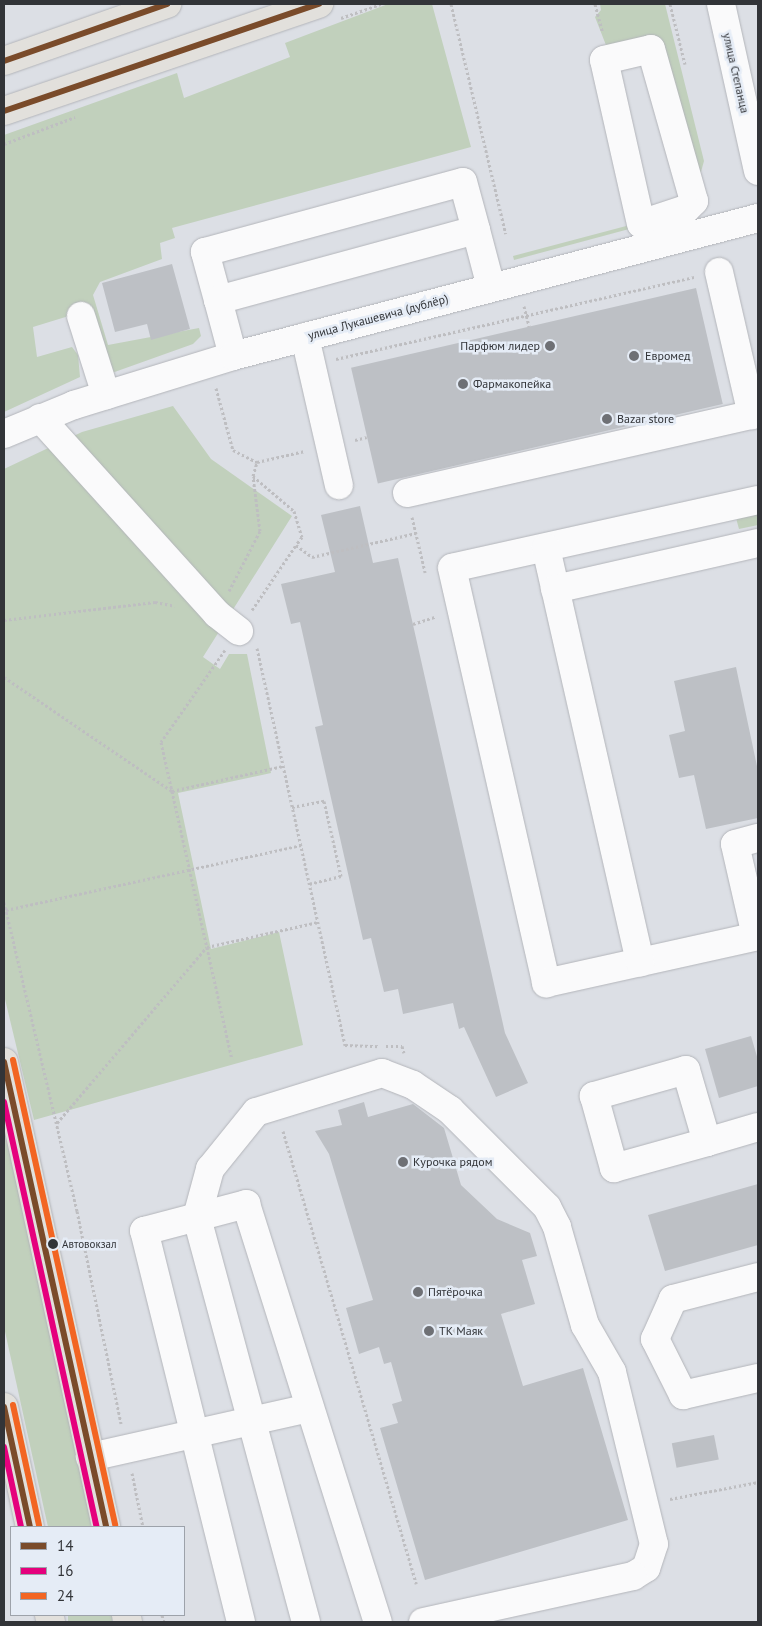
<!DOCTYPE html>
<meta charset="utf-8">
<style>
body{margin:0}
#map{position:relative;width:762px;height:1626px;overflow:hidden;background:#dcdfe5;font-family:"PT Sans",sans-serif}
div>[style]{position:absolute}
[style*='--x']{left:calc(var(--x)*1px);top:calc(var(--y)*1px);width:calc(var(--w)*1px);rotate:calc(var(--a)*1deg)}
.green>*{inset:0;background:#c1d0bc;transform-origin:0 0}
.building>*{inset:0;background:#bdc0c5;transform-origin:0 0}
.path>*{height:3px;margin-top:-1.5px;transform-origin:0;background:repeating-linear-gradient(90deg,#bebec1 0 2.5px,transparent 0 5px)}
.roads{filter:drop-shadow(0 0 1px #b3b5ba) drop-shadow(0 0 1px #b3b5ba)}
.minor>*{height:28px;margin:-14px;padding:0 14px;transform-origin:14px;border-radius:14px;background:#fafafb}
.major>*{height:28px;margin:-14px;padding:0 14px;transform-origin:14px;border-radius:14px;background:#e2e0dc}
.bus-1>*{height:6px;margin:-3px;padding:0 3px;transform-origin:3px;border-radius:3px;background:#7a4b2a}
.bus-2>*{height:6px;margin:-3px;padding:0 3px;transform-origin:3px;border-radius:3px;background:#e5007d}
.bus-3>*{height:6px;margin:-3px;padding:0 3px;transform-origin:3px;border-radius:3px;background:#f26522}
.dots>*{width:14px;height:14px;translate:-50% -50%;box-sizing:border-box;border:2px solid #e5ecf6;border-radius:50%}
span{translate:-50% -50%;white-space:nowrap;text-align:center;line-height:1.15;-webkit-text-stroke:5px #e5ecf6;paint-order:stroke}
.bus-label{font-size:11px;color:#323438}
.left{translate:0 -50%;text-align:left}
.street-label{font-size:12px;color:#323438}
.poi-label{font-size:12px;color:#323438}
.right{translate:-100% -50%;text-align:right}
.frame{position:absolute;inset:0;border:5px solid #323438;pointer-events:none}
.legend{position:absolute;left:10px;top:1526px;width:175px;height:90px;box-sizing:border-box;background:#e5ecf6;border:1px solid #9da2aa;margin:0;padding:6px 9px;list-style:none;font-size:15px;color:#323438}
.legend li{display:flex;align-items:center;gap:10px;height:25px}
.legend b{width:25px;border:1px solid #9da2aa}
</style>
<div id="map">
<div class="green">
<div style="clip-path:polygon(388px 4px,432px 4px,471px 147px,172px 228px,175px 238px,160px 243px,162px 259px,100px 282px,93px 295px,108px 345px,199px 328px,201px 336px,193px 344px,109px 374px,72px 315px,33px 327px,37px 357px,72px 347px,78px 355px,80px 377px,4px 412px,4px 135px,177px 73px,184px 98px,290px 57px,285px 43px)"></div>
<div style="clip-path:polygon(600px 4px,665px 4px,704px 161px,697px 186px,651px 49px,611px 58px,595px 17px,601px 10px)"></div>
<div style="clip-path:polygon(670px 218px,514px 260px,513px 256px,645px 221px)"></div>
<div style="clip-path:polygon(173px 406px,211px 459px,292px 516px,203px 657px,220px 669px,229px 654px,247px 654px,271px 773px,178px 793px,211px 949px,279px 932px,303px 1045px,34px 1120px,4px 995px,4px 469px,82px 432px)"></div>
<div style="clip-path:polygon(758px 513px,758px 525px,739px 529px,736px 518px)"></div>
<div style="clip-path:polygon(4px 1125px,92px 1527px,48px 1527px,4px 1327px)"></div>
<div style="left:68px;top:1615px;width:44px;height:7px"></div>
</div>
<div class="building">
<div style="clip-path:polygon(172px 264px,190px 329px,151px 340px,147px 324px,115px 332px,102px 283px)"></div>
<div style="left:696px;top:288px;width:119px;height:354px;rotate:77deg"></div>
<div style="clip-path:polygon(360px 506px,373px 563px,398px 558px,505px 1033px,528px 1083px,496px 1097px,464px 1027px,459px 1029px,453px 1003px,403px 1014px,398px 989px,384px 992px,371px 938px,363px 940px,315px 727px,323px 725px,300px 622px,291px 624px,281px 584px,335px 572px,321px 515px)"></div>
<div style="clip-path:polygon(736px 667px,758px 771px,758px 818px,706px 829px,694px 775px,679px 778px,669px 735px,685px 731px,674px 681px)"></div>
<div style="clip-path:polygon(751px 1036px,758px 1060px,758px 1086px,719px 1098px,705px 1049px)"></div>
<div style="clip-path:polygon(364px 1102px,368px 1117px,413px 1104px,444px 1128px,461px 1185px,497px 1219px,530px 1233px,537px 1256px,522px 1260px,535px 1304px,501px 1314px,523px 1386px,583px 1368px,628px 1520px,425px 1580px,380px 1428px,398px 1423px,392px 1404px,402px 1401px,391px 1362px,384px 1364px,379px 1347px,359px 1354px,346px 1308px,373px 1300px,329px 1154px,315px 1131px,342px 1125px,338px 1110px)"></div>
<div style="clip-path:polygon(758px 1184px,758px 1245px,665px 1271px,648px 1215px)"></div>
<div style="left:714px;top:1435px;width:25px;height:43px;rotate:79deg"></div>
</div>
<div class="path">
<div style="--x:451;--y:4;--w:236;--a:76.6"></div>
<div style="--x:595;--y:4;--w:30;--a:75"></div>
<div style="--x:670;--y:4;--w:62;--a:76"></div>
<div style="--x:341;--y:18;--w:42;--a:-19.3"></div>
<div style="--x:4;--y:144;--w:76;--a:-20.8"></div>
<div style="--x:524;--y:306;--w:21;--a:76"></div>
<div style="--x:336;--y:359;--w:368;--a:-12.9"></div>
<div style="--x:216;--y:388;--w:64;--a:74.7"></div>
<div style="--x:233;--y:450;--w:27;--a:27"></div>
<div style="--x:257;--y:462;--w:49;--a:-12.9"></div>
<div style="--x:355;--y:440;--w:12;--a:-14"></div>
<div style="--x:253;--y:476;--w:54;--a:40.5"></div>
<div style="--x:294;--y:511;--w:27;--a:73"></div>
<div style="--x:302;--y:537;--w:10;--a:127"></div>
<div style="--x:412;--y:517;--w:57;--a:76.7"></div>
<div style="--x:229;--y:591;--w:68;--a:-62.7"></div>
<div style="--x:260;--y:531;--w:55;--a:-97.3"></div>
<div style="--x:253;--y:476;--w:15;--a:-74"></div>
<div style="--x:252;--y:610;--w:78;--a:-55.9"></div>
<div style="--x:296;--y:545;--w:20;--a:37"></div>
<div style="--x:312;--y:557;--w:107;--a:-13"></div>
<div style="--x:4;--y:620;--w:152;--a:-6.8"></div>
<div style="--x:155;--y:602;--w:20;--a:11"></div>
<div style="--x:413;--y:624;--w:23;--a:-18"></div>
<div style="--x:257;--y:648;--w:407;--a:77.5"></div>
<div style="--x:345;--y:1045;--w:34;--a:2"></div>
<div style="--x:225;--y:650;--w:112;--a:124.8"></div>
<div style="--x:161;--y:742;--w:325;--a:77.4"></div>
<div style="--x:4;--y:677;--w:203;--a:34.2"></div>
<div style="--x:172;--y:791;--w:114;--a:-12.7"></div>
<div style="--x:292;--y:807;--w:33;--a:-11"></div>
<div style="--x:324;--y:801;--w:77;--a:77.2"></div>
<div style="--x:341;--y:876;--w:33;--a:166"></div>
<div style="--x:4;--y:902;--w:318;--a:76.7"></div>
<div style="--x:77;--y:1211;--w:217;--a:78.3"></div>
<div style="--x:6;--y:910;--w:302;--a:-12.4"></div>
<div style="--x:386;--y:1046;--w:16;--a:0"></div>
<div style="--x:402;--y:1046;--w:7;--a:74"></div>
<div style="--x:57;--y:1123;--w:231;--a:-49.6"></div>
<div style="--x:207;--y:947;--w:114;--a:-12.7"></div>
<div style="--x:283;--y:1131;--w:472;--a:73.6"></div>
<div style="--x:132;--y:1473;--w:55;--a:78.5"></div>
<div style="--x:670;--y:1499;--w:90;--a:-10.9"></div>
<div style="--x:162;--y:1615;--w:7;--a:74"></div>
</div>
<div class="roads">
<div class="minor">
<div style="--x:721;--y:4;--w:171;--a:77.5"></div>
<div style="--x:651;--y:49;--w:158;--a:74.2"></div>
<div style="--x:694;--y:201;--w:11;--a:135"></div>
<div style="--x:686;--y:209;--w:47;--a:161.6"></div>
<div style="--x:641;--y:224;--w:168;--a:-102.7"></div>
<div style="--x:604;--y:60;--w:48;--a:-13.2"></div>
<div style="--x:719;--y:272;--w:147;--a:77"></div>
<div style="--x:218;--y:300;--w:50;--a:-105.2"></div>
<div style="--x:205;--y:252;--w:267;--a:-15.2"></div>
<div style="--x:463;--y:182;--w:50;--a:74.8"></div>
<div style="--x:81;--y:316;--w:83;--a:72.4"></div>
<div style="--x:305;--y:337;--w:152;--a:77.1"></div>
<div style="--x:233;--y:356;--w:58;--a:-105"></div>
<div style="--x:218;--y:300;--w:267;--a:-15.2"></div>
<div style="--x:476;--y:230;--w:59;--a:75.3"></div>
<div style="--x:40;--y:418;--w:264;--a:47.9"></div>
<div style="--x:217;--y:614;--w:28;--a:38"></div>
<div style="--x:4;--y:434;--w:76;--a:-22.5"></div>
<div style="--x:74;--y:405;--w:166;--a:-17.1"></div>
<div style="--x:233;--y:356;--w:543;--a:-14.73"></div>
<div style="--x:407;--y:493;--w:360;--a:-12.8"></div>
<div style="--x:758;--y:500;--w:313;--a:167.5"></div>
<div style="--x:452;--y:568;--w:426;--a:77.2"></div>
<div style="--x:546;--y:983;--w:217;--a:-12.5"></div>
<div style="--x:546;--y:548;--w:425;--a:77.2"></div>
<div style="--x:555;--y:589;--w:208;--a:-12.8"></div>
<div style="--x:756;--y:936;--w:94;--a:-102.9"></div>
<div style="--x:735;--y:844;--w:24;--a:-15"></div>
<div style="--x:707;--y:1142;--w:75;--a:-106.3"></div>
<div style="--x:686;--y:1070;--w:96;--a:164.2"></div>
<div style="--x:594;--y:1096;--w:75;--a:74.5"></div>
<div style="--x:614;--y:1168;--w:97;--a:-15.6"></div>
<div style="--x:707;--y:1142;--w:53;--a:-16.4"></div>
<div style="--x:758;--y:1277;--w:88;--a:165.5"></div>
<div style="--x:673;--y:1299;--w:44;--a:114.2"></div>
<div style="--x:655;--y:1339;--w:63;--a:63.4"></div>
<div style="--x:683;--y:1395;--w:77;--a:-12.8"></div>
<div style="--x:90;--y:1457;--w:225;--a:-12.6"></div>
<div style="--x:241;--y:1622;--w:403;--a:-103.9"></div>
<div style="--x:144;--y:1231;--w:106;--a:-14.8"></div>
<div style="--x:246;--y:1204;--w:438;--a:72.5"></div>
<div style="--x:306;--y:1622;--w:419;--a:-105.1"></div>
<div style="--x:197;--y:1217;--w:50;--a:-74.8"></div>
<div style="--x:210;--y:1169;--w:73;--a:-51.1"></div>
<div style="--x:256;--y:1112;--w:132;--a:-17.2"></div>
<div style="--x:382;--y:1073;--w:33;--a:21"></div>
<div style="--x:413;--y:1085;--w:45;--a:34"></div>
<div style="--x:450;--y:1110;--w:137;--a:45"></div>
<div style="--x:547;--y:1207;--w:22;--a:63"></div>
<div style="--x:557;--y:1227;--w:102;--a:74.1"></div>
<div style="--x:585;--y:1325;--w:54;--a:60.1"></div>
<div style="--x:612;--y:1372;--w:177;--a:76.3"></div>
<div style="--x:654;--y:1544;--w:25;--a:108"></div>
<div style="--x:646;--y:1568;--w:15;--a:148"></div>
<div style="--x:633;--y:1576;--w:215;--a:167.6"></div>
</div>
<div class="major">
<div style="--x:4;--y:61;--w:173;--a:-19.3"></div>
<div style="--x:4;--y:111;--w:333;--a:-18.8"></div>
<div style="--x:4;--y:1062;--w:476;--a:77.6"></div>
<div style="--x:4;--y:1407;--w:123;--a:77.8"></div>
<div style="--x:49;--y:1615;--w:7;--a:74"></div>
<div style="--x:126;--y:1615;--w:7;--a:74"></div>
</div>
</div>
<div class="bus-1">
<div style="--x:4;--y:61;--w:173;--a:-19.3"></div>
<div style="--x:4;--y:111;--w:333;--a:-18.8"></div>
<div style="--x:4;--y:1062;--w:476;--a:77.6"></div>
<div style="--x:4;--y:1407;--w:123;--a:77.8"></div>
</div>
<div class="bus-2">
<div style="--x:4;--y:1102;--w:435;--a:77.7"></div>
<div style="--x:4;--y:1447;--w:82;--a:78"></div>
</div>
<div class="bus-3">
<div style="--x:13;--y:1060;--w:476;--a:77.6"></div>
<div style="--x:13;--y:1405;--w:123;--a:77.8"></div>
</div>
<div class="dots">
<div style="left:550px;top:346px;background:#6e7075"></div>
<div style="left:634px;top:356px;background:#6e7075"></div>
<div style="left:463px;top:384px;background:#6e7075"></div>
<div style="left:607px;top:419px;background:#6e7075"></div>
<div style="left:403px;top:1162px;background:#6e7075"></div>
<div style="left:53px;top:1244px;background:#323438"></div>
<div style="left:418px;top:1292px;background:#6e7075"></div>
<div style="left:429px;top:1331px;background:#6e7075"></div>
</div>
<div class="bus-label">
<span class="left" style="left:62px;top:1244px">Автовокзал</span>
</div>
<div class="street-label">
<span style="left:736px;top:73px;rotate:77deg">улица Степанца</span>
<span style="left:378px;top:317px;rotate:-15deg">улица Лукашевича (дублёр)</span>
</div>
<div class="poi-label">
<span class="right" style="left:540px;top:346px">Парфюм лидер</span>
<span class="left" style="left:645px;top:356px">Евромед</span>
<span class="left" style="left:473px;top:384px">Фармакопейка</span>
<span class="left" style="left:617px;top:419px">Bazar store</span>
<span class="left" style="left:413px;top:1162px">Курочка рядом</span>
<span class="left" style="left:428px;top:1292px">Пятёрочка</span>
<span class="left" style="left:439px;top:1331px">ТК Маяк</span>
</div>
<div class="frame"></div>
<ul class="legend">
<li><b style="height:6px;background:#7a4b2a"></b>14</li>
<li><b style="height:6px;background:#e5007d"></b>16</li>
<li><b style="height:6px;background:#f26522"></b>24</li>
</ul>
</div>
